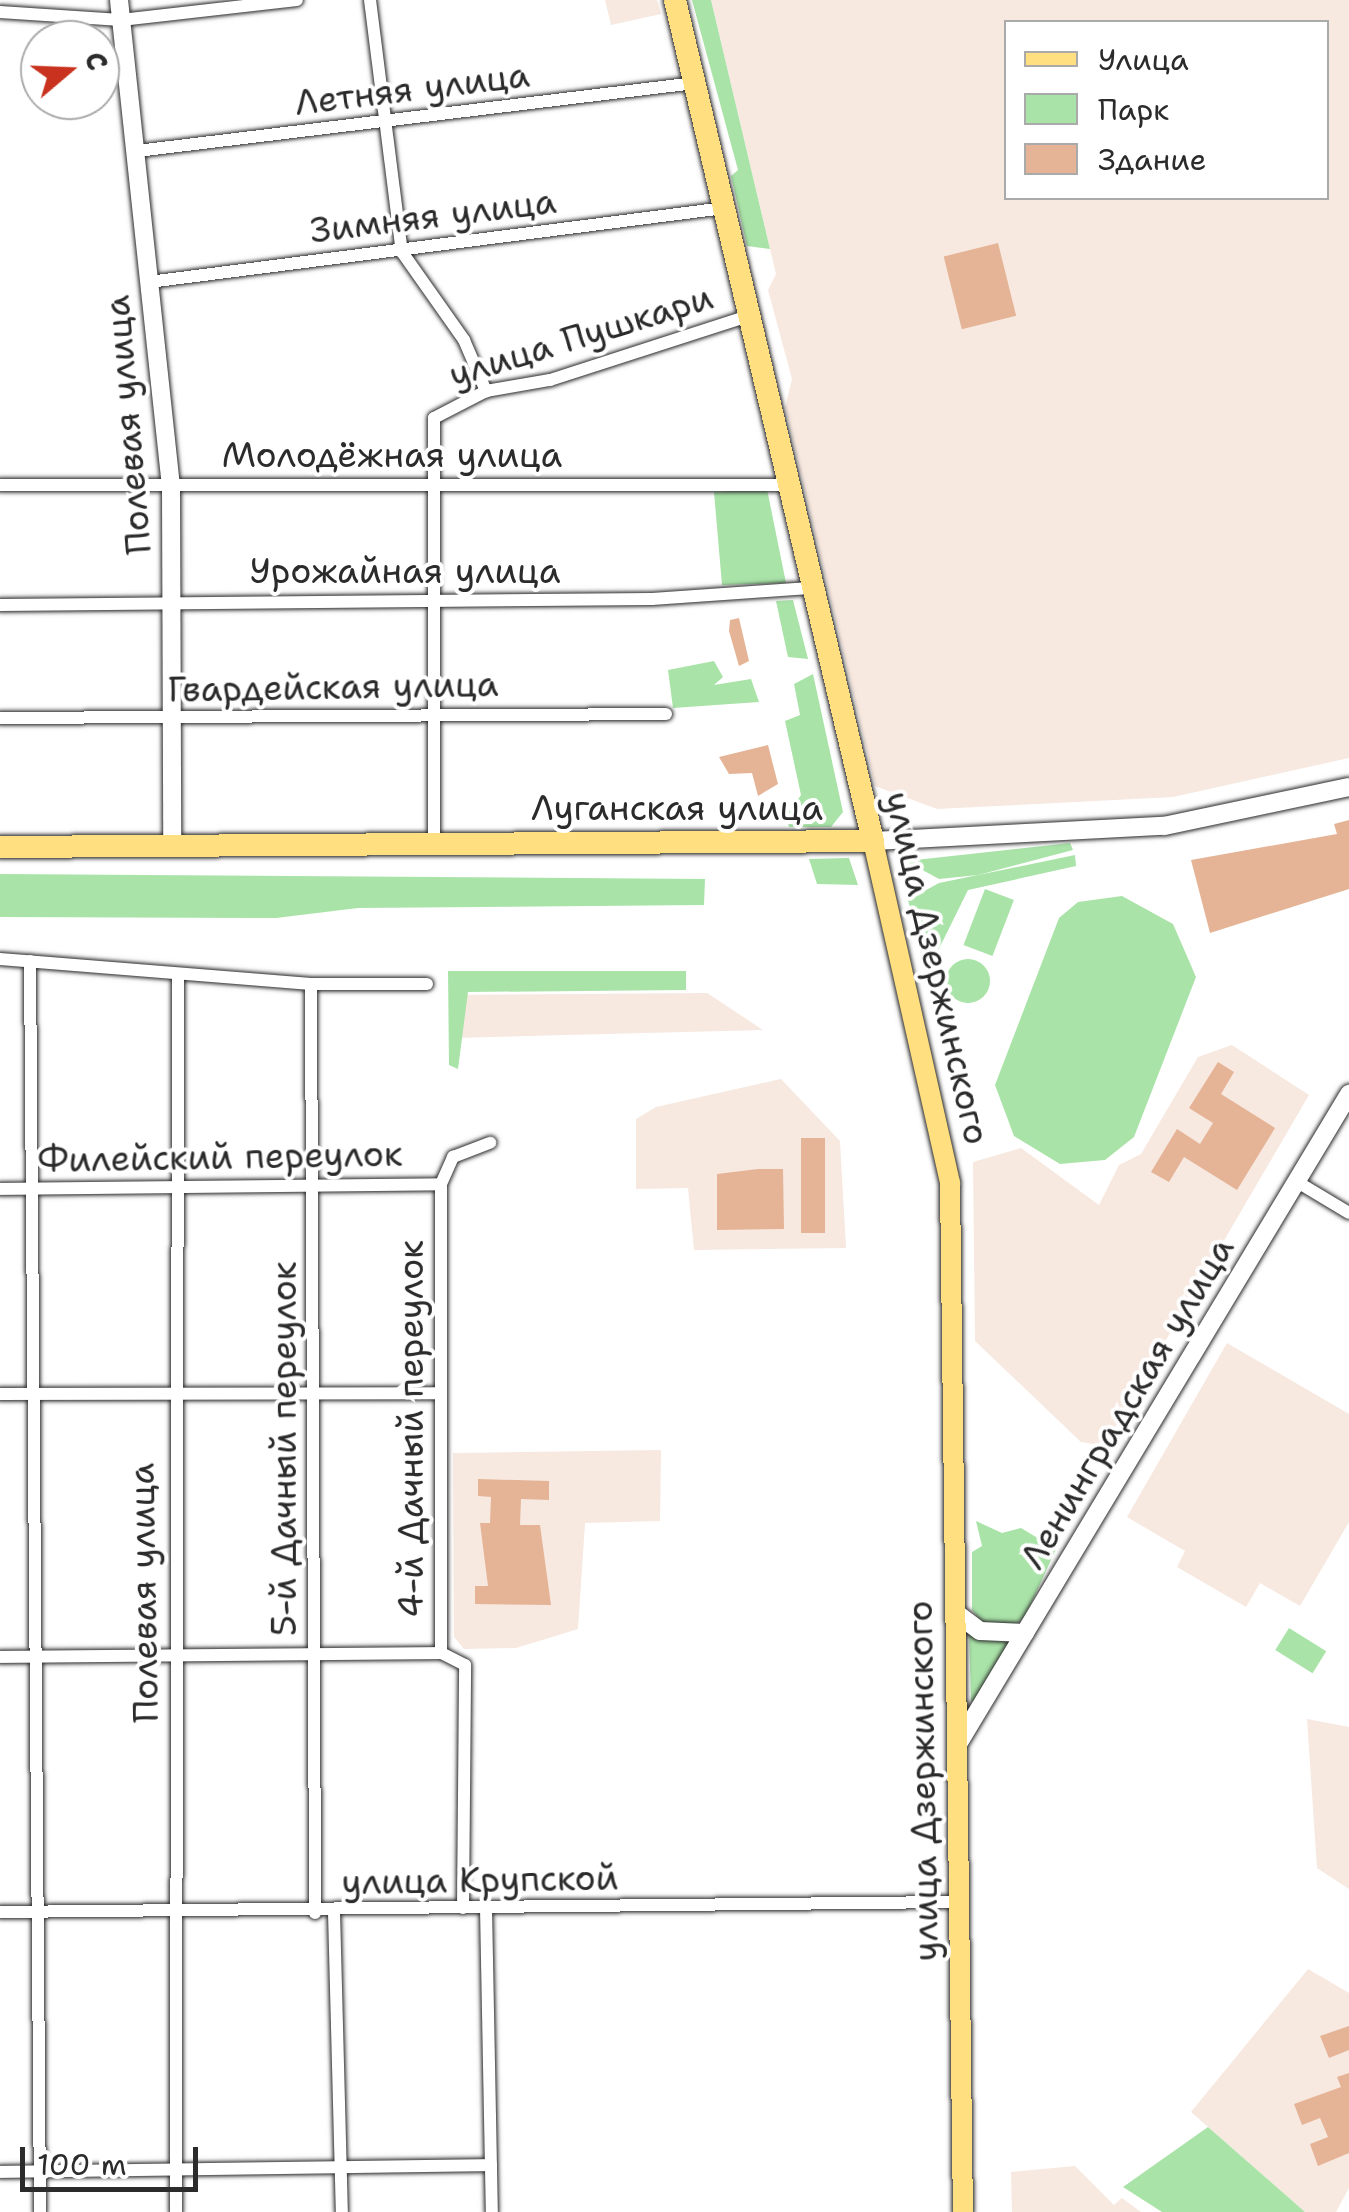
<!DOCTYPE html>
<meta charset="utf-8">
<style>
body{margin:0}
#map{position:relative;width:1349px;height:2212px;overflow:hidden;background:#fff;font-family:"Shantell Sans",sans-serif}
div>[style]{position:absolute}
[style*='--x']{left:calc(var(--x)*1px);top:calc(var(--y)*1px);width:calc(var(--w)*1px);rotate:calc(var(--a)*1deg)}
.built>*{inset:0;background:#f7e8e0}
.green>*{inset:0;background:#a9e3a8;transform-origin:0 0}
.round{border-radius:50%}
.building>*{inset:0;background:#e5b496;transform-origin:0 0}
.roads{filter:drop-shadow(0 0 2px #2b2b2b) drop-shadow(0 0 2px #2b2b2b)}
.street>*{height:12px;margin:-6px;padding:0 6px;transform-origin:6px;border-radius:6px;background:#fff}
.secondary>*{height:18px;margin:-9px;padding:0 9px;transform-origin:9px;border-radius:9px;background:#fff}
.primary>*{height:20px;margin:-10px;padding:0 10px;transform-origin:10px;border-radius:10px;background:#ffdf80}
.highway>*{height:22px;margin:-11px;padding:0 11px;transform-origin:11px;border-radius:11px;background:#ffdf80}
span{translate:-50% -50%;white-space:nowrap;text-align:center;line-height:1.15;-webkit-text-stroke:8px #fff;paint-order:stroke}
.street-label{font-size:35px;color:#2b2b2b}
.legend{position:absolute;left:1004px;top:20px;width:325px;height:180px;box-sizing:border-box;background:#fff;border:2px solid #aaa;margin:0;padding:12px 18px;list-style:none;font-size:30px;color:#2b2b2b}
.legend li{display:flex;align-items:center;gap:20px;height:50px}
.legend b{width:50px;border:2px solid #aaa}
.north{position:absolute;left:20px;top:20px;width:100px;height:100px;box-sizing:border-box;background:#fff;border:2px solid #aaa;border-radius:50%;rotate:71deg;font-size:28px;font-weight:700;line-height:40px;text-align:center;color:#2b2b2b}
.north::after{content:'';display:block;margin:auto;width:35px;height:45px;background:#c8321e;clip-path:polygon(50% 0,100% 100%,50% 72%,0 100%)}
.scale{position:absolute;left:20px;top:2147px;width:178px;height:45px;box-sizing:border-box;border:5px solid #2b2b2b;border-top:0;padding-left:12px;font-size:30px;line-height:35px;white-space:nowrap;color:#2b2b2b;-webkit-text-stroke:8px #fff;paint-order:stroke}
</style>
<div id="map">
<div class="built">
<div style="clip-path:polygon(605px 0,657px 0,661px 14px,611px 25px)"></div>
<div style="clip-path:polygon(evenodd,711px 0,1349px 0,1349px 758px,1173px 797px,937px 809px,875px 786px,785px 407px,792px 379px,768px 290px,776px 274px,711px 0,1006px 22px,1326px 22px,1326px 198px,1006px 198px,1006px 22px)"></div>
<div style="clip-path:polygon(707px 993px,763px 1030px,454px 1038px,453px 995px)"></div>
<div style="clip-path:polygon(1232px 1045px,1309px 1095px,1104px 1446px,1081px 1442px,975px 1341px,973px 1162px,1021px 1148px,1099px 1205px,1119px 1165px,1141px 1154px,1198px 1057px)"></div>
<div style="clip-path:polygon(781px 1079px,840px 1141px,846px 1248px,694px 1250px,688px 1188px,636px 1189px,636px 1119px,656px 1107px)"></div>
<div style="clip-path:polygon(1227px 1343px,1349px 1414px,1349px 1522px,1300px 1606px,1260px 1583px,1246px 1607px,1177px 1567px,1185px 1551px,1127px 1517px)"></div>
<div style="clip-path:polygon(661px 1450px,660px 1521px,585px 1523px,578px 1629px,516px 1648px,464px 1649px,454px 1637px,453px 1453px)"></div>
<div style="clip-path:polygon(1307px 1719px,1349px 1727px,1349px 1889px,1317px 1868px)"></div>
<div style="clip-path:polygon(1308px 1969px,1349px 1993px,1349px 2188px,1336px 2212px,1305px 2212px,1191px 2112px)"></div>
<div style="clip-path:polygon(1075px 2166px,1114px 2205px,1122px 2198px,1141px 2212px,1012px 2212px,1011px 2172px)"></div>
</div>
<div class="green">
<div style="clip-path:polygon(692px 0,711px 0,770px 249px,747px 246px,731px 176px,738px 170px)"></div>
<div style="clip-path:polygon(767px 489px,786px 583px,722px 585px,714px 492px)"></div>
<div style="clip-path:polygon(793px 600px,808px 659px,788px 657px,776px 601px)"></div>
<div style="clip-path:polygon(714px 661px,723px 677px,714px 685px,751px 679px,759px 702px,673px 708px,668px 670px)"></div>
<div style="clip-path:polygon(813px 674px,843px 812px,831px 827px,789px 827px,786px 816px,801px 795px,785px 721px,800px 715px,794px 684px)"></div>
<div style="clip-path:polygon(1070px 843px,1073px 850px,978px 875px,939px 879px,906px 861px)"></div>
<div style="clip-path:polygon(1075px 855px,1076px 866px,968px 890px,926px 975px,908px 900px,939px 883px)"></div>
<div style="clip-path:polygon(849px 858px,858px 885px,817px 884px,809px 859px)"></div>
<div style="clip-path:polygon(0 874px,705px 879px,704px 905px,358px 908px,276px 918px,0 917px)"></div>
<div style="left:985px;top:889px;width:31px;height:60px;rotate:21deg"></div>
<div style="clip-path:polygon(1122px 896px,1173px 924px,1196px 977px,1134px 1137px,1105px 1160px,1060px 1164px,1014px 1136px,995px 1085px,1059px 918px,1078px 902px)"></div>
<div class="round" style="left:946px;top:959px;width:44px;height:44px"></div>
<div style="clip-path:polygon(448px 971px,686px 971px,686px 990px,468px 992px,458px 1069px,449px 1065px)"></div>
<div style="clip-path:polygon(976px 1521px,1002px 1533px,1021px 1528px,1056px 1549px,1025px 1617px,1014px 1625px,982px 1622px,972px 1610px,972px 1552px,982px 1546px)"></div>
<div style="left:1289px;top:1628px;width:44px;height:26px;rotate:32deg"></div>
<div style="clip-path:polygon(969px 1633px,1010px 1640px,975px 1701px,971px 1701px)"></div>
<div style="clip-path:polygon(1208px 2127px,1305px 2212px,1162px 2212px,1123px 2187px)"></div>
</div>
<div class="building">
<div style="left:998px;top:243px;width:75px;height:56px;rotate:76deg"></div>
<div style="clip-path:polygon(739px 618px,749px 661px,739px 666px,729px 631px,730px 620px)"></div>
<div style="clip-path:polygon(768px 745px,778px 784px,758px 796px,752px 773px,729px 774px,719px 757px)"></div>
<div style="clip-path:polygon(1349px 820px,1349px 889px,1210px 933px,1191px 860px,1337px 834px,1334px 824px)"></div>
<div style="clip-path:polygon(1218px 1062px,1234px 1072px,1221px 1094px,1275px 1128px,1237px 1190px,1184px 1157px,1169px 1182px,1151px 1172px,1177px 1129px,1200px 1144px,1213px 1123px,1189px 1108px)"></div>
<div style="left:801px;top:1138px;width:24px;height:95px"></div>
<div style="clip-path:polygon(758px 1169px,783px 1169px,784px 1229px,717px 1230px,717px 1174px)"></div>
<div style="clip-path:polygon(478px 1479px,549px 1481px,549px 1500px,521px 1499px,520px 1525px,540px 1525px,551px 1605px,475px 1604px,475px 1586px,488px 1586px,480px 1523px,490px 1523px,491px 1497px,478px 1496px)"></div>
<div style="clip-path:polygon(1349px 2026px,1349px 2050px,1329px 2058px,1320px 2036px)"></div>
<div style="clip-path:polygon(1349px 2073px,1349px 2153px,1318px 2166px,1310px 2144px,1328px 2137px,1320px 2118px,1302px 2125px,1294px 2104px,1341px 2087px,1337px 2077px)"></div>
</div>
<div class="roads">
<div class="street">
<div style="--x:370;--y:0;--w:254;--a:82.8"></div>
<div style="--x:402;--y:252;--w:108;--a:54.8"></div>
<div style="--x:464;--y:340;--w:56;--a:66.7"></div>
<div style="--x:0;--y:12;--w:121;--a:3.8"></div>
<div style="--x:121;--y:20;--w:177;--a:-6.5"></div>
<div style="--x:137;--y:151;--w:562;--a:-6.95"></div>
<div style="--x:149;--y:282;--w:580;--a:-7.33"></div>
<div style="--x:0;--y:485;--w:784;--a:0"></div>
<div style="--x:0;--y:605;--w:652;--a:-0.53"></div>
<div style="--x:652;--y:599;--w:158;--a:-4"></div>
<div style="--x:0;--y:718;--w:666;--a:-0.34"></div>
<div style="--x:434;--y:844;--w:426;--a:-90"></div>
<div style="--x:434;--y:418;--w:59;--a:-27.4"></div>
<div style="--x:486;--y:391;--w:65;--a:-9.8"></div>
<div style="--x:550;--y:380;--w:208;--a:-17.9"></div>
<div style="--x:0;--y:959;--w:312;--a:4.6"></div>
<div style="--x:311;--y:984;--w:116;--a:0"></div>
<div style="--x:30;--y:961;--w:1251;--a:89.54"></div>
<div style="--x:311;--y:984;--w:929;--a:89.75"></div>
<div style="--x:1299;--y:1183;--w:58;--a:31"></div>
<div style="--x:0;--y:1189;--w:441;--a:-0.6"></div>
<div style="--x:0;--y:1394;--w:440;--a:-0.1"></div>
<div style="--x:0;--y:1657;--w:441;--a:-0.5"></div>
<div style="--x:463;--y:1908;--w:243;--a:-89.5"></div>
<div style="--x:465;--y:1665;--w:27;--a:-153"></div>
<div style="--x:441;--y:1653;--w:469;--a:-90"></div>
<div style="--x:441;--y:1184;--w:30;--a:-66"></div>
<div style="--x:453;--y:1157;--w:40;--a:-21"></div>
<div style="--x:486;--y:1908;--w:304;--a:88.9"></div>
<div style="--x:0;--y:1912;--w:960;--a:-0.6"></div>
<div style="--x:334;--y:1912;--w:300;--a:88.5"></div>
<div style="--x:0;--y:2172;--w:491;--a:-0.8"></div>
<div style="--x:176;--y:2212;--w:1238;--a:-89.91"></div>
</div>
<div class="secondary">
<div style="--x:119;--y:0;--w:490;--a:83.9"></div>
<div style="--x:171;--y:487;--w:359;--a:89.8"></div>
<div style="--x:873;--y:841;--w:291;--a:-3"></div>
<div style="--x:1164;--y:826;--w:189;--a:-11.9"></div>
<div style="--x:956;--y:1613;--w:30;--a:37"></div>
<div style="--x:980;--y:1631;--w:45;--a:2.5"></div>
<div style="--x:958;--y:1744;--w:759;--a:-58.97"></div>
</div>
<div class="primary">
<div style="--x:873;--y:841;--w:351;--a:77.3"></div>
<div style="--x:950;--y:1183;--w:1029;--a:89.28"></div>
</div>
<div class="highway">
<div style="--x:0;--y:847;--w:873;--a:-0.39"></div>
<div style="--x:873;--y:841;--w:864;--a:-103.25"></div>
</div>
</div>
<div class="street-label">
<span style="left:412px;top:89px;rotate:-7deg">Летняя улица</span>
<span style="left:433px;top:216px;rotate:-7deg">Зимняя улица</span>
<span style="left:581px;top:336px;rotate:-17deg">улица Пушкари</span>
<span style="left:128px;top:425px;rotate:-95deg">Полевая улица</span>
<span style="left:392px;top:455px">Молодёжная улица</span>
<span style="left:405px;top:571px">Урожайная улица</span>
<span style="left:333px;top:687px;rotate:-1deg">Гвардейская улица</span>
<span style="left:677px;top:808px">Луганская улица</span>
<span style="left:937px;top:968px;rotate:77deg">улица Дзержинского</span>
<span style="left:220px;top:1157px;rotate:-1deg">Филейский переулок</span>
<span style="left:1127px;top:1403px;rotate:-59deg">Ленинградская улица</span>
<span style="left:411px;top:1429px;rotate:-90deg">4-й Дачный переулок</span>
<span style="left:284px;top:1449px;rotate:-90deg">5-й Дачный переулок</span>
<span style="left:144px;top:1593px;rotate:-91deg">Полевая улица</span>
<span style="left:923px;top:1781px;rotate:-91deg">улица Дзержинского</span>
<span style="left:480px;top:1880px;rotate:-1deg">улица Крупской</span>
</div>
<ul class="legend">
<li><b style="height:12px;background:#ffdf80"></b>Улица</li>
<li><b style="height:28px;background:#a9e3a8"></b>Парк</li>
<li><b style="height:28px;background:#e5b496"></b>Здание</li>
</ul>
<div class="north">С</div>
<div class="scale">100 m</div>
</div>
